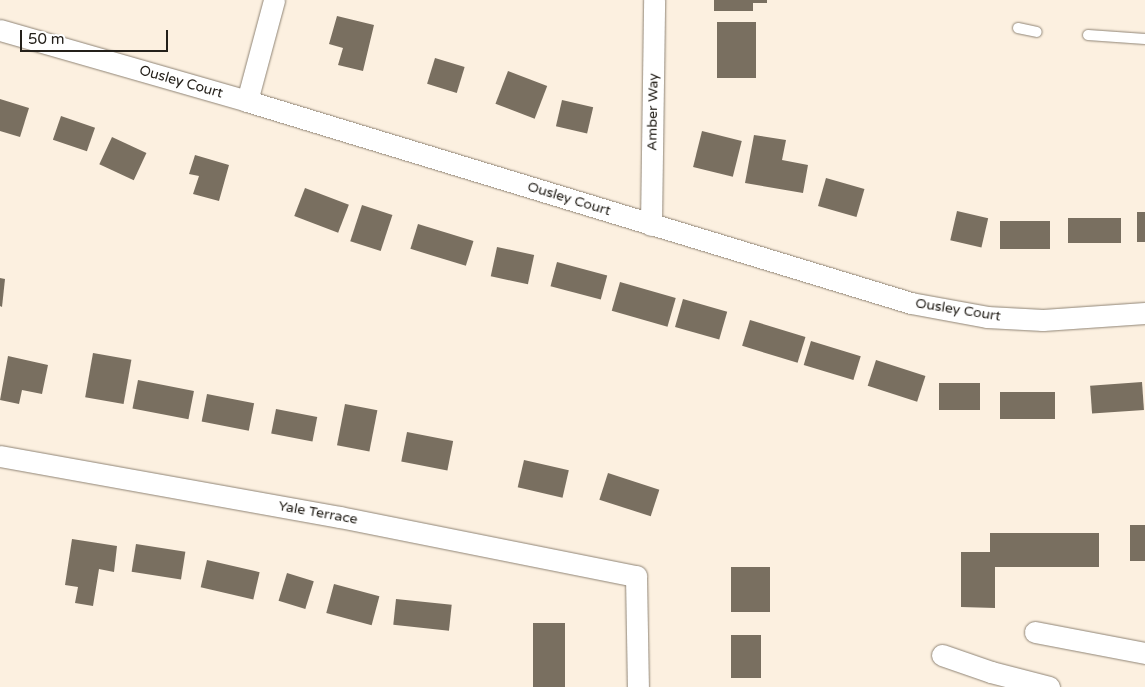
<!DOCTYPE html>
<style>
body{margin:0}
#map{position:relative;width:1145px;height:687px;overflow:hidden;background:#fcf0e0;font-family:"Varela Round",sans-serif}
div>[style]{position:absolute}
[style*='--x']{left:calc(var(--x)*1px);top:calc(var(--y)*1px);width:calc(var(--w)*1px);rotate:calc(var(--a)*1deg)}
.building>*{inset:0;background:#796f60;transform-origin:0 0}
.roads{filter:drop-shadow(0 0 1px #8f8475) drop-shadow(0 0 1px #8f8475)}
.lane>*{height:10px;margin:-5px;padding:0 5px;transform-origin:5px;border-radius:5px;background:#fff}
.street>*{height:21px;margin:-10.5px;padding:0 10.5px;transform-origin:10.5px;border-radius:10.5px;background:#fff}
span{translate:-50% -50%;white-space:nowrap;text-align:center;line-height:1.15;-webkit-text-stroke:4.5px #fff;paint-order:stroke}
.street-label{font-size:14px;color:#24201a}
.scale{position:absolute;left:20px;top:30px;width:148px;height:22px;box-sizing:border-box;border:2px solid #24201a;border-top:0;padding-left:6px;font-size:15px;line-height:18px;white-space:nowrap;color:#24201a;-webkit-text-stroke:4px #fff;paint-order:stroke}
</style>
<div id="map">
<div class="building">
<div style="clip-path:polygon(714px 0,767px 0,767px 3px,753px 3px,753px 11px,714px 11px)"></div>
<div style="clip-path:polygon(337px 16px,374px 25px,363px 71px,338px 65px,343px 48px,329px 44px)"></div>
<div style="left:717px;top:22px;width:39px;height:56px"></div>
<div style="left:435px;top:58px;width:31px;height:27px;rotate:17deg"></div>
<div style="left:508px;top:71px;width:42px;height:35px;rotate:21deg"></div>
<div style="clip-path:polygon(0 99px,29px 108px,20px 137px,0 131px)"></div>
<div style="left:562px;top:100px;width:32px;height:27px;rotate:13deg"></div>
<div style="left:61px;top:116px;width:36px;height:25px;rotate:19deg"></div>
<div style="left:702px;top:131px;width:41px;height:37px;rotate:14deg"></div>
<div style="clip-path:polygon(754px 135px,786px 140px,782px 160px,808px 165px,803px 193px,745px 183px)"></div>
<div style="left:112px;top:137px;width:38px;height:30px;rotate:25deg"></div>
<div style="clip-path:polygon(195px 155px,229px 165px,219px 201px,193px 194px,199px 176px,189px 174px)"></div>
<div style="left:826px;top:178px;width:40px;height:29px;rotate:16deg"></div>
<div style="left:305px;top:188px;width:47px;height:30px;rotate:21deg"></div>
<div style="left:362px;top:205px;width:32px;height:38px;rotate:18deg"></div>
<div style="left:957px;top:211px;width:32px;height:30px;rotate:13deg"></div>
<div style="left:1137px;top:212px;width:8px;height:30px"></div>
<div style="left:1068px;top:218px;width:53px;height:25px"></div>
<div style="left:1000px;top:221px;width:50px;height:28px"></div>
<div style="left:418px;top:224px;width:58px;height:26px;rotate:17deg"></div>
<div style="left:497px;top:247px;width:38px;height:30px;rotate:12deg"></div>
<div style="left:557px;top:262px;width:52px;height:25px;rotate:15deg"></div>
<div style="clip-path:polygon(0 278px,5px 279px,2px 307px,0 306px)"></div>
<div style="left:620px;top:282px;width:58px;height:30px;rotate:16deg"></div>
<div style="left:683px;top:299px;width:46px;height:29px;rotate:16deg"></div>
<div style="left:750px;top:320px;width:58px;height:27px;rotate:17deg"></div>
<div style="left:811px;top:341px;width:52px;height:25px;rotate:17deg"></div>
<div style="left:93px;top:353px;width:39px;height:45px;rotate:10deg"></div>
<div style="clip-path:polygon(8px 356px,48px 365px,42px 394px,22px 390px,19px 404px,0 400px)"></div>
<div style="left:876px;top:360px;width:52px;height:27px;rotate:18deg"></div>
<div style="left:138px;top:380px;width:57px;height:29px;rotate:11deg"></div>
<div style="left:1142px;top:382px;width:28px;height:52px;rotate:86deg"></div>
<div style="left:939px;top:383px;width:41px;height:27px"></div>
<div style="left:1000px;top:392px;width:55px;height:27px"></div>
<div style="left:207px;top:394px;width:48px;height:28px;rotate:11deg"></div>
<div style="left:345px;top:404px;width:33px;height:42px;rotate:11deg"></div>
<div style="left:276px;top:409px;width:42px;height:25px;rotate:11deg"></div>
<div style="left:407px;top:432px;width:47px;height:30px;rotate:11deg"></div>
<div style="left:524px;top:460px;width:46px;height:28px;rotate:13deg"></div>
<div style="left:608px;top:473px;width:54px;height:28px;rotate:18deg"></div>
<div style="left:1130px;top:525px;width:15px;height:36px"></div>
<div style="clip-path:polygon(990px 533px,1099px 533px,1099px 567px,995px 567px,995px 608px,961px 607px,961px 552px,990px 552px)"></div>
<div style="clip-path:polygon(72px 539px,117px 546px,114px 572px,99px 569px,93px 606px,75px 603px,78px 587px,65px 585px)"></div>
<div style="left:136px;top:544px;width:50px;height:28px;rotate:9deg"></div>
<div style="left:207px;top:560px;width:54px;height:28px;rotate:13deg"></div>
<div style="left:731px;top:567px;width:39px;height:45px"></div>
<div style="left:287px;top:573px;width:28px;height:29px;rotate:17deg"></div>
<div style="left:334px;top:584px;width:47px;height:30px;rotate:15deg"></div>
<div style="left:396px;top:599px;width:56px;height:26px;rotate:6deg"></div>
<div style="left:533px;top:623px;width:32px;height:64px"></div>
<div style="left:731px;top:635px;width:30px;height:43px"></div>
</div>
<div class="roads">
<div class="lane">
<div style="--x:1018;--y:28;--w:19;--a:12"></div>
<div style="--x:1088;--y:35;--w:57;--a:4"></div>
</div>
<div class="street">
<div style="--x:0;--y:30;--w:257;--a:16"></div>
<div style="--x:247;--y:101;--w:694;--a:16.92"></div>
<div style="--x:911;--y:303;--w:77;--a:10.4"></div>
<div style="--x:987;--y:317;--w:56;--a:3.1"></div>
<div style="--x:1043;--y:320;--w:102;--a:-3.9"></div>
<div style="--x:247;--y:101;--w:105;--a:-75"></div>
<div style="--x:651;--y:225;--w:225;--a:-89.2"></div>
<div style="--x:0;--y:456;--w:345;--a:10.2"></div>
<div style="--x:340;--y:517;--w:302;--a:11.3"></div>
<div style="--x:636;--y:576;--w:111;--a:89"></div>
<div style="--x:1035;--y:632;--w:112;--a:10.8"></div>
<div style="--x:942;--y:655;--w:52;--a:19.1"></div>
<div style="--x:991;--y:672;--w:60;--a:14.5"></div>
</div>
</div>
<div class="street-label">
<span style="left:181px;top:82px;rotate:16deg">Ousley Court</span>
<span style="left:653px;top:112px;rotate:-89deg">Amber Way</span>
<span style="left:569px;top:199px;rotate:17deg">Ousley Court</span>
<span style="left:958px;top:310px;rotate:9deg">Ousley Court</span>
<span style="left:318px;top:513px;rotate:10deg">Yale Terrace</span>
</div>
<div class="scale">50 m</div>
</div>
